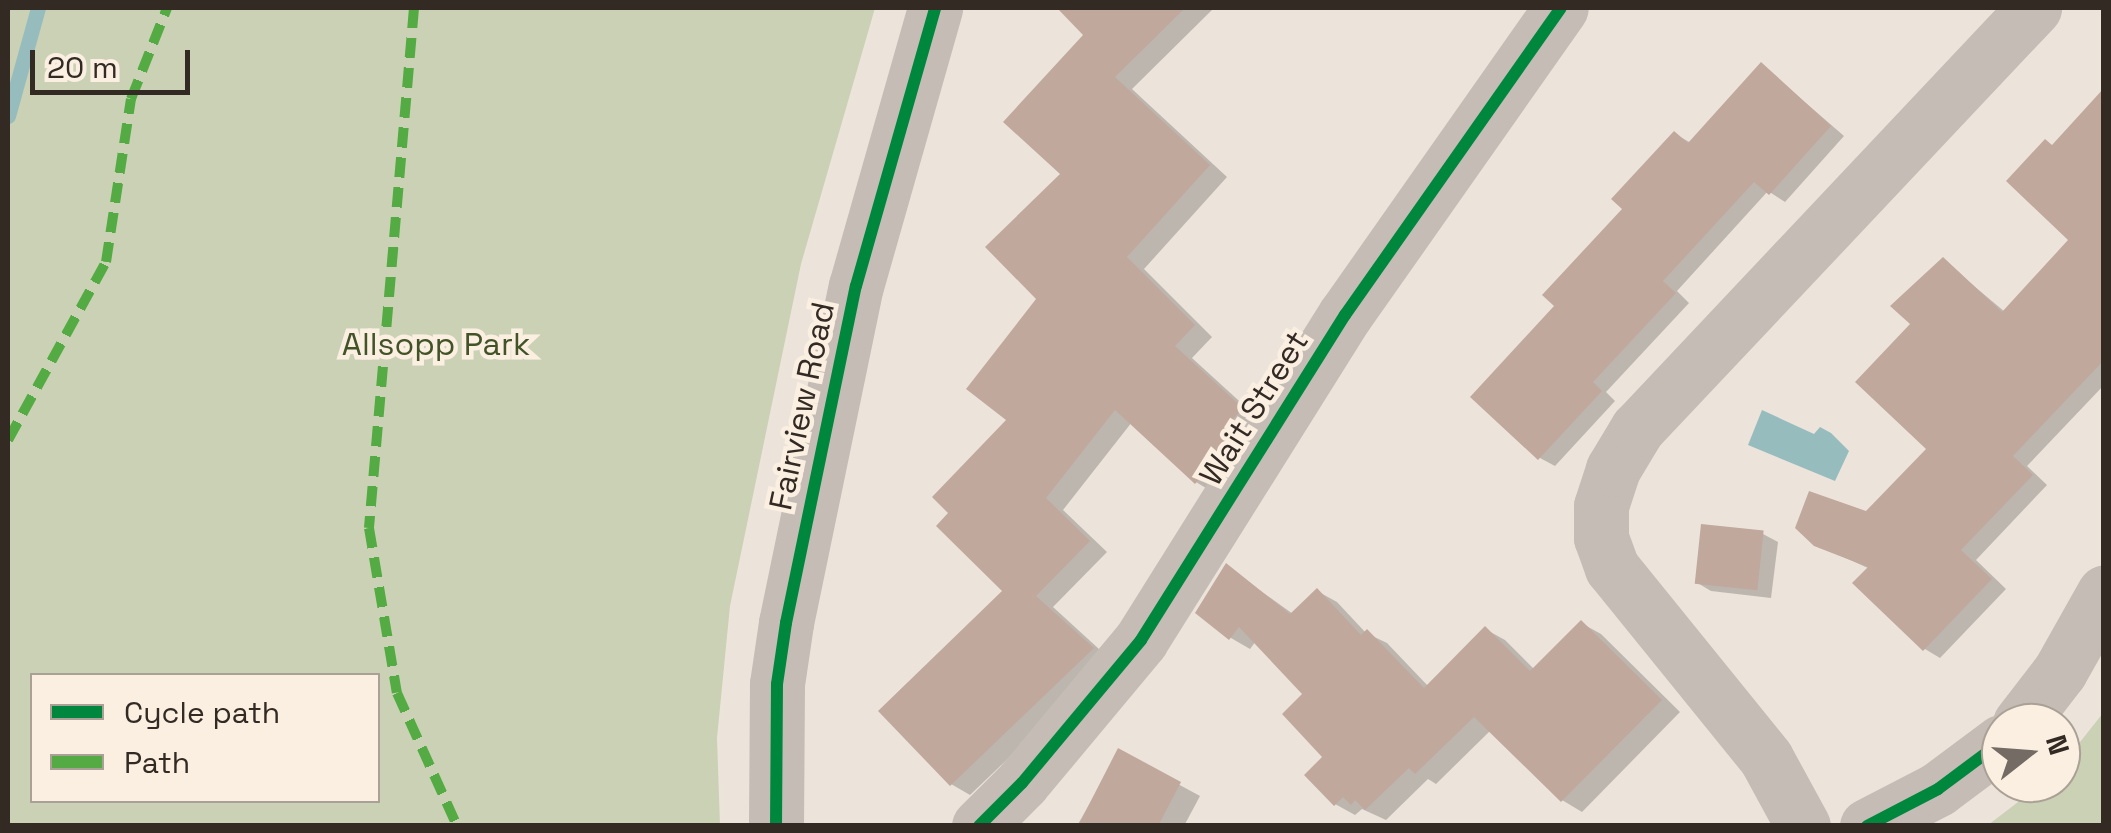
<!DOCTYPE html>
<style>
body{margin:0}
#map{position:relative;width:2111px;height:833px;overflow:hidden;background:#ece4db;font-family:"Space Grotesk",sans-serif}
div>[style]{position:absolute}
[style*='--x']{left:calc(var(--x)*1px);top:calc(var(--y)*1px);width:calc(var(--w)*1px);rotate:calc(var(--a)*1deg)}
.green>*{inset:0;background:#cbd1b4}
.water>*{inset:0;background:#97bcbd}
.shadow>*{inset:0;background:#0003}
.stream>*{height:15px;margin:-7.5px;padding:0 7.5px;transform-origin:7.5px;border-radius:7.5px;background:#97bcbd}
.building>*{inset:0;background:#c0a89c;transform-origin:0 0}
.minor>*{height:55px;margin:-27.5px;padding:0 27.5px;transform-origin:27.5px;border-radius:27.5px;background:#c4bcb5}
.quiet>*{height:10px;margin-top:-5px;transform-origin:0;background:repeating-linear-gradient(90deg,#54ab44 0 20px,transparent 0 30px)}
.cycleway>*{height:12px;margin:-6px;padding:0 6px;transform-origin:6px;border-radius:6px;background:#00873e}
span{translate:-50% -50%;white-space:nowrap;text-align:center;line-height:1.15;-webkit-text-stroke:9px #faefe1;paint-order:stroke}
.park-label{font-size:32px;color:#415327}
.street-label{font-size:32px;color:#332a24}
.frame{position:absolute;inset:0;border:10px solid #332a24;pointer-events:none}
.legend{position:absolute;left:30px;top:673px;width:350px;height:130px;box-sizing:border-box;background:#faefe1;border:2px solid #aaa095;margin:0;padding:12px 18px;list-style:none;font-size:30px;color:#332a24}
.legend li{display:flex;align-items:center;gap:20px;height:50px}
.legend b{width:50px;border:2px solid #aaa095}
.north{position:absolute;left:1981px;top:703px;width:100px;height:100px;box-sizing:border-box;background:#faefe1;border:2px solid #aaa095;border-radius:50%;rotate:73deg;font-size:28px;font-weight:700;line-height:40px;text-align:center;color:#332a24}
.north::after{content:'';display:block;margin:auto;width:35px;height:45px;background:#746b64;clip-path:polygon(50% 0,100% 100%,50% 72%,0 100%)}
.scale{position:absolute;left:30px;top:50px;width:160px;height:45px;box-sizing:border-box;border:5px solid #332a24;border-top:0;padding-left:12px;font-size:30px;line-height:35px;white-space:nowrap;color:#332a24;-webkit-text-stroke:8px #faefe1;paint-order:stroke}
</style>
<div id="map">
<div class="green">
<div style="clip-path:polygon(evenodd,8px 8px,875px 8px,801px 264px,730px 606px,717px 738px,720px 825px,8px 825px,8px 8px,32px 676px,378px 676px,378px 800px,32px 800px,32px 676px)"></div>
<div style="clip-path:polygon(2103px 713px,2103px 825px,1988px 825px,2043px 783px,2061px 783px,2061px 766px)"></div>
</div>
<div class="water">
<div style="clip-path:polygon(1762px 410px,1814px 434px,1820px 427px,1831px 433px,1849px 451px,1835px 481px,1748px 445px)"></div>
</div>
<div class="shadow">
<div style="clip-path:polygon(1061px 8px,1214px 8px,1132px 89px,1227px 177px,1144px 269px,1212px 337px,1192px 358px,1260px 420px,1214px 493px,1196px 482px,1132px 422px,1063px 510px,1107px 552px,1053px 607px,1111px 660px,970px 795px,951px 784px,1006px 591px,951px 513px,1010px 420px,1040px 299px,1086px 34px)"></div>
<div style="clip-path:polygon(1762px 65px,1844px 136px,1785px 202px,1768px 191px,1677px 291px,1689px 303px,1606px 392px,1615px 401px,1555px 466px,1540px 458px,1558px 306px,1675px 134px,1691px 143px)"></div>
<div style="clip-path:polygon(2104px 92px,2104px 385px,2027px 466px,2047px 485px,1976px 560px,2006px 589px,1940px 658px,1925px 649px,1870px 569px,1815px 544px,1867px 514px,1930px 449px,1943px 260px,2005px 312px,2071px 240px,2054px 146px)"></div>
<div style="clip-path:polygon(1763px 534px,1778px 542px,1771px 598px,1711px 591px,1696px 582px)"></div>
<div style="clip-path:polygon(1227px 567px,1293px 614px,1317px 591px,1337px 602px,1366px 633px,1387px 643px,1428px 686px,1485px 629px,1505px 640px,1535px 670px,1581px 623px,1601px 634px,1680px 712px,1582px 812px,1562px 800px,1491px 730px,1436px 784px,1428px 779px,1386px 820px,1362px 809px,1355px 815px,1335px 804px,1306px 695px,1256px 641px,1250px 649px,1231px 638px)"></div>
<div style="clip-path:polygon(1119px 752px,1200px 796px,1184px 826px,1077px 826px)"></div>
</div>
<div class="stream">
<div style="--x:8;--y:116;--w:112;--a:-74.5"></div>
</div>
<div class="building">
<div style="clip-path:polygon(1057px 8px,1185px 8px,1115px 77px,1210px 165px,1127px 257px,1195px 325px,1175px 346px,1243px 408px,1224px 429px,1232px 437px,1218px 458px,1195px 484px,1115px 410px,1046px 498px,1090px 541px,1036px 596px,1094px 648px,950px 786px,878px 711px,1002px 591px,936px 526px,948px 513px,932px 497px,1006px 420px,966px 389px,1036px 299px,985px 247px,1060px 174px,1003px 122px,1083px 35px)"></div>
<div style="clip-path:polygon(1761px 62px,1831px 126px,1769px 195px,1754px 182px,1663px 281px,1676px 293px,1593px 382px,1602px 391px,1538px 460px,1470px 397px,1554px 306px,1542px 295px,1622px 209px,1611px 199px,1674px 131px,1688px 143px)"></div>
<div style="clip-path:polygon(2104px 88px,2104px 360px,2013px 456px,2033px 475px,1961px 550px,1992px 579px,1923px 651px,1852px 583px,1868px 567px,1814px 546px,1795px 528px,1809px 491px,1866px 511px,1926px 449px,1855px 382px,1910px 324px,1890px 306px,1943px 257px,2002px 312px,2068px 240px,2006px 181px,2045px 139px,2052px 145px)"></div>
<div style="left:1701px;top:524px;width:63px;height:60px;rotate:6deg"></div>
<div style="clip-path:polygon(1226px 563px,1290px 614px,1317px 588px,1361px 635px,1367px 629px,1424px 688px,1485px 626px,1530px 671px,1581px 620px,1662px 700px,1561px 802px,1474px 717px,1415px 774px,1409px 768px,1365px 810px,1355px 800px,1351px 805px,1343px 797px,1334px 806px,1304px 775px,1322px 757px,1282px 714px,1302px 694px,1239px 627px,1229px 640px,1195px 613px)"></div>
<div style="clip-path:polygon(1118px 748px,1181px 782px,1158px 826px,1078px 826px)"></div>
</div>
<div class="minor">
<div style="--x:2020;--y:723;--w:66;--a:-52.4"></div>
<div style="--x:2060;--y:671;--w:90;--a:-60.6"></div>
<div style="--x:776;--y:826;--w:142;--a:-89.6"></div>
<div style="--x:777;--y:684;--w:62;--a:-81.6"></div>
<div style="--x:786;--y:623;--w:344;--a:-78.3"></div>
<div style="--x:856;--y:286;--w:289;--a:-74.1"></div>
<div style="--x:979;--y:826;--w:61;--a:-45"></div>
<div style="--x:1022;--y:783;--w:186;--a:-50.2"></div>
<div style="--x:1141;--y:640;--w:384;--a:-57.9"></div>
<div style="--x:1345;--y:315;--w:375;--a:-54.9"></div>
<div style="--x:1803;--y:826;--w:77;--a:-118.6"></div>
<div style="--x:1766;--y:758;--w:245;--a:-129"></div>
<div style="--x:1612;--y:568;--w:32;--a:-110"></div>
<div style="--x:1601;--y:538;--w:32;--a:-90"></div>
<div style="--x:1601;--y:506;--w:39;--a:-72"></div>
<div style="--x:1613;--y:469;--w:47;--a:-59"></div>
<div style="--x:1637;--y:429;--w:579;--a:-46.68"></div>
<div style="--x:1867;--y:826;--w:80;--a:-27.5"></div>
<div style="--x:1938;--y:789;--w:79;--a:-36.7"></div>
</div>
<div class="quiet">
<div style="--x:414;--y:8;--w:522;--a:94.95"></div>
<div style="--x:369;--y:528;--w:167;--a:80.4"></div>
<div style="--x:397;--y:693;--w:146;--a:65.7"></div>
<div style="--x:8;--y:440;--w:203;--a:-61.2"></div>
<div style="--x:106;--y:262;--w:165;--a:-81.3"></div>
<div style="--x:131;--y:99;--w:98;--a:-68.4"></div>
</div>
<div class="cycleway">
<div style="--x:776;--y:826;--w:142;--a:-89.6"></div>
<div style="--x:777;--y:684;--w:62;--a:-81.6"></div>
<div style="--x:786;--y:623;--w:344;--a:-78.3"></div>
<div style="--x:856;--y:286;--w:289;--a:-74.1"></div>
<div style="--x:979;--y:826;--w:61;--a:-45"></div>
<div style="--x:1022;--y:783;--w:186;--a:-50.2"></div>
<div style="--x:1141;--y:640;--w:384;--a:-57.9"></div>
<div style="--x:1345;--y:315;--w:375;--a:-54.9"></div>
<div style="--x:1867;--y:826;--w:80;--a:-27.5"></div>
<div style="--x:1938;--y:789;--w:79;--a:-36.7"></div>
</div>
<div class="park-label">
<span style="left:436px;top:344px">Allsopp Park</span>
</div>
<div class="street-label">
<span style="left:802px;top:406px;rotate:-78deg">Fairview Road</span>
<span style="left:1254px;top:408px;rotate:-58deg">Wait Street</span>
</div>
<div class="frame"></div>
<ul class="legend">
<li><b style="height:12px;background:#00873e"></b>Cycle path</li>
<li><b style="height:12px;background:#54ab44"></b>Path</li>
</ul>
<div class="north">N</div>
<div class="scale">20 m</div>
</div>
